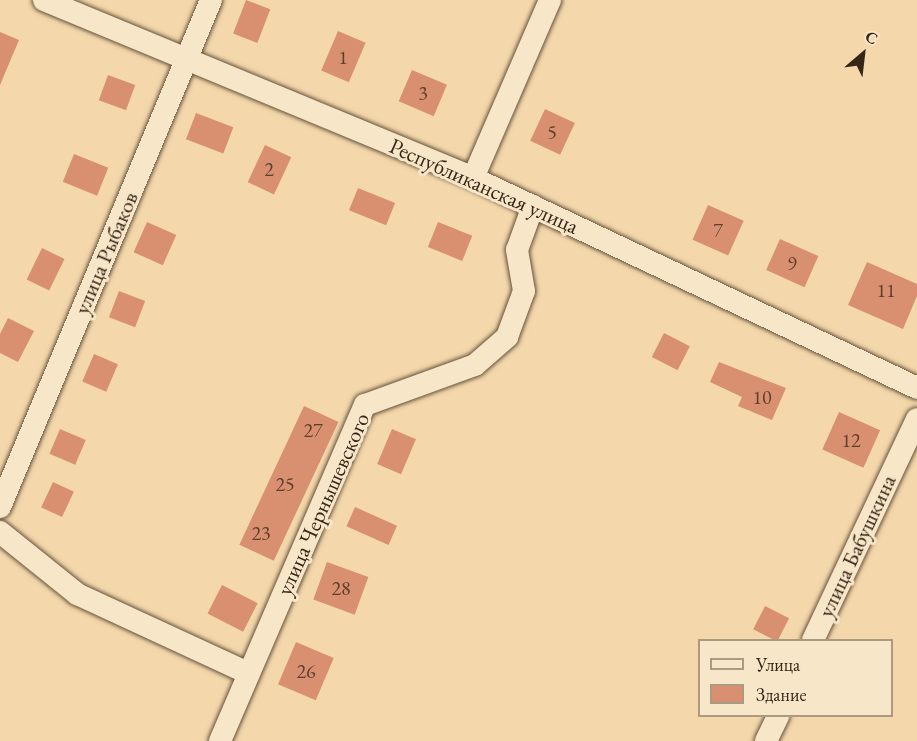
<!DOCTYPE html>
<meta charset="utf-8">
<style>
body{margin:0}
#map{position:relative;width:917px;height:741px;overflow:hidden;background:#f4d8ab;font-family:"EB Garamond",serif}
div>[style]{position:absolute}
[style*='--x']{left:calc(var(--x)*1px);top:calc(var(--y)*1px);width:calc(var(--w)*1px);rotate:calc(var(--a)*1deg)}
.building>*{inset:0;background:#d89070;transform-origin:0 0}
.roads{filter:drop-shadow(0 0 2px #66523c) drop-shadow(0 0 2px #66523c)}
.minor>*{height:22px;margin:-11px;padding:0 11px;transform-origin:11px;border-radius:11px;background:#f8e6c8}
span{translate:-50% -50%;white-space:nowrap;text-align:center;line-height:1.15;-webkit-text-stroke:6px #f8e6c8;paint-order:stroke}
.number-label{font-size:20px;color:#5f402d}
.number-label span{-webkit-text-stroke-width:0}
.street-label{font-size:22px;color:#372617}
.legend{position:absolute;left:698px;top:639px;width:195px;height:78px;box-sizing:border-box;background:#f8e6c8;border:2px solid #ab9981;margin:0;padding:8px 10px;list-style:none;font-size:18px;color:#372617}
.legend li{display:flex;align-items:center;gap:12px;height:30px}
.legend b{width:30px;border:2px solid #ab9981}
.north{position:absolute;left:833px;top:24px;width:60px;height:60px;-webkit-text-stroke:4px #f8e6c8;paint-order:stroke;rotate:28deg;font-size:16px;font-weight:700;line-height:24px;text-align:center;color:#372617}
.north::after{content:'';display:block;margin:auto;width:21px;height:27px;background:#372617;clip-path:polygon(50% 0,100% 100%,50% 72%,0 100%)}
</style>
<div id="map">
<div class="building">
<div style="left:246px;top:0;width:26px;height:36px;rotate:21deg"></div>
<div style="left:338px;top:31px;width:30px;height:43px;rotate:23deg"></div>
<div style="clip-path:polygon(0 32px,19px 40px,0 85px)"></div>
<div style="left:412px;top:70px;width:38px;height:34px;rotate:23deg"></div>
<div style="left:108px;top:75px;width:29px;height:27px;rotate:20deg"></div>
<div style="left:545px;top:109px;width:33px;height:35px;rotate:25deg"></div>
<div style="left:196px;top:113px;width:40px;height:28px;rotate:21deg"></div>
<div style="left:265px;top:145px;width:29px;height:41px;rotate:25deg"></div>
<div style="left:74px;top:154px;width:37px;height:30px;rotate:22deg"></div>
<div style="left:358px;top:188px;width:40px;height:24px;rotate:22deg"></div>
<div style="left:708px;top:205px;width:39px;height:38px;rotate:24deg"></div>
<div style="left:147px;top:222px;width:32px;height:33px;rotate:24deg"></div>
<div style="left:438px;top:222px;width:37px;height:27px;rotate:22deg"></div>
<div style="left:780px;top:239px;width:42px;height:34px;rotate:24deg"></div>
<div style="left:42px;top:248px;width:25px;height:35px;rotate:26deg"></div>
<div style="clip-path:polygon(867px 262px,917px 284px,917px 296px,903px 329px,848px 305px)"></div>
<div style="left:119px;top:291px;width:28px;height:28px;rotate:21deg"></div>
<div style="clip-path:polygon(8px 318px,34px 331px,18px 362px,0 353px,0 334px)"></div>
<div style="left:664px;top:333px;width:29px;height:27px;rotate:27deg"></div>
<div style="left:94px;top:354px;width:26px;height:30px;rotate:23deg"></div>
<div style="clip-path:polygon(719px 362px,786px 388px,772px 420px,738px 406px,742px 397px,710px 382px)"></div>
<div style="left:304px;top:406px;width:38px;height:153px;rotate:25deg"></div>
<div style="left:839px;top:412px;width:45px;height:41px;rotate:24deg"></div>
<div style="left:60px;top:429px;width:28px;height:27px;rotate:23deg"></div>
<div style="left:392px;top:429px;width:26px;height:38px;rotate:23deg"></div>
<div style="left:53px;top:482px;width:23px;height:28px;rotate:25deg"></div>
<div style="left:355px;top:507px;width:46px;height:21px;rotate:24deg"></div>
<div style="left:327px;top:562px;width:44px;height:40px;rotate:20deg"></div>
<div style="left:222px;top:585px;width:40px;height:32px;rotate:27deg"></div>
<div style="left:765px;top:606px;width:27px;height:26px;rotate:27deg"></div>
<div style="left:296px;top:642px;width:41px;height:46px;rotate:23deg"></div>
</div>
<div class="roads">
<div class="minor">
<div style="--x:44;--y:0;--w:464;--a:22.5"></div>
<div style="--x:473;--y:178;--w:491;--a:25.3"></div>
<div style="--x:473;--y:178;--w:194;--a:-66.6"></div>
<div style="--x:0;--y:507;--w:549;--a:-67.4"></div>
<div style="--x:0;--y:532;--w:99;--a:38.8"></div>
<div style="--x:77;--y:594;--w:188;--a:24.8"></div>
<div style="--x:813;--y:640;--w:244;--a:-64.8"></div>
<div style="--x:220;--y:741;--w:366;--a:-66.7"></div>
<div style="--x:365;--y:405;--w:117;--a:-20"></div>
<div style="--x:475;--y:365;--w:43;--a:-41.2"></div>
<div style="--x:507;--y:337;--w:49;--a:-69.7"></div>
<div style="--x:524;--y:291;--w:42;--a:-99.7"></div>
<div style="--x:517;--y:250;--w:47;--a:-70"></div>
<div style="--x:766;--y:741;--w:28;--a:-64"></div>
</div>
</div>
<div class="number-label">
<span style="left:343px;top:57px">1</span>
<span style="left:423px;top:93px">3</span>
<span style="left:552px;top:132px">5</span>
<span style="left:269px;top:169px">2</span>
<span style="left:718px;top:230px">7</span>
<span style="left:792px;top:263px">9</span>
<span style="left:886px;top:290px">11</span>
<span style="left:762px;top:397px">10</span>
<span style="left:313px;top:430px">27</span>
<span style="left:851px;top:440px">12</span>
<span style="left:285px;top:484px">25</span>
<span style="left:261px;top:533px">23</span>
<span style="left:341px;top:588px">28</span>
<span style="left:306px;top:671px">26</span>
</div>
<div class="street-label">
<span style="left:484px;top:186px;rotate:24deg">Республиканская улица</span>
<span style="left:106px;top:253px;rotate:-67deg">улица Рыбаков</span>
<span style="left:323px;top:504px;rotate:-66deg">улица Чернышевского</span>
<span style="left:857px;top:546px;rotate:-65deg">улица Бабушкина</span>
</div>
<ul class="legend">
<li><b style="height:8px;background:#f8e6c8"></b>Улица</li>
<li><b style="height:16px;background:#d89070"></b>Здание</li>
</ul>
<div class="north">С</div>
</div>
